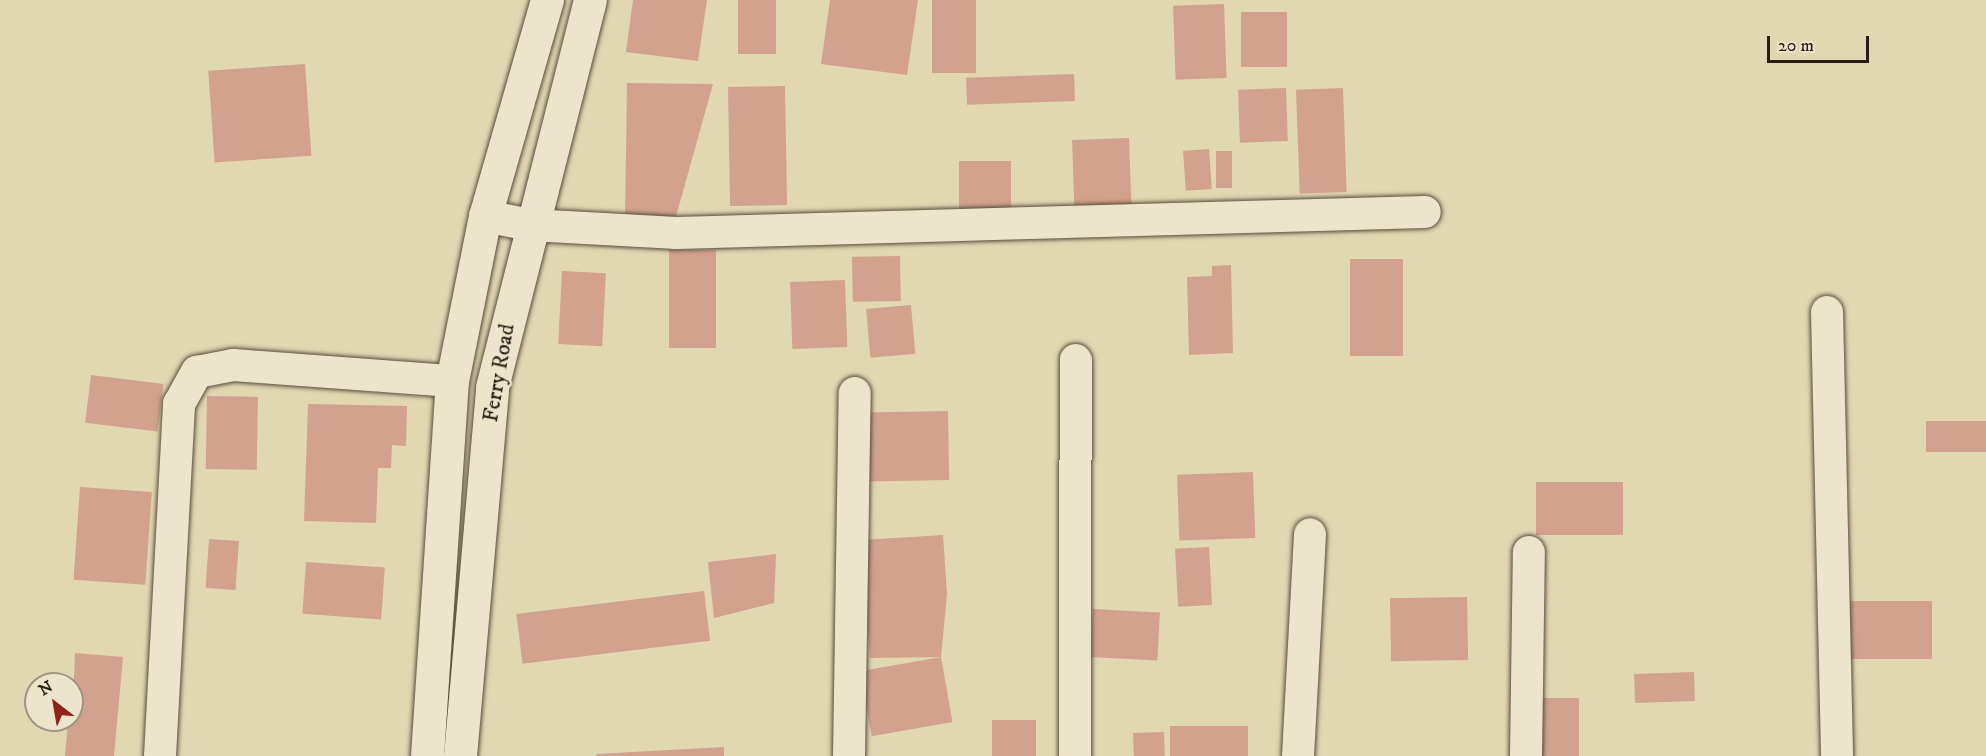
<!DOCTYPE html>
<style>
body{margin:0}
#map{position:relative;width:1986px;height:756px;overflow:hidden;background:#e1d7b1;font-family:"IM FELL DW Pica",serif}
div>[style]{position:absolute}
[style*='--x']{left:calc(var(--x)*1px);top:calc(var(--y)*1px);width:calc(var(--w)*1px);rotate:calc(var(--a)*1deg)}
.building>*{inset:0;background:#d2a28e;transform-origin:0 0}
.roads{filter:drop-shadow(0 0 2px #584c3b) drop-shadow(0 0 2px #584c3b)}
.minor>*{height:32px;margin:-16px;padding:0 16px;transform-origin:16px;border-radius:16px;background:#ece5cc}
.tertiary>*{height:33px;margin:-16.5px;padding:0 16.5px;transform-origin:16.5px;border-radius:16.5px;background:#ece5cc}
span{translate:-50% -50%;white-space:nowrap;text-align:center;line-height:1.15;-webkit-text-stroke:5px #ece5cc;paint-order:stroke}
.street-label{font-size:22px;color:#2a1d14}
.north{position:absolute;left:24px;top:672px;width:60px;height:60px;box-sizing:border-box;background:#ece5cc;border:2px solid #9e9582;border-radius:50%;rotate:329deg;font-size:16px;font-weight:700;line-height:24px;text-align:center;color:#2a1d14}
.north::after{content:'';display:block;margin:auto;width:21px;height:27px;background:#8f2418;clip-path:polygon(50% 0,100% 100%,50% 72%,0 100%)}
.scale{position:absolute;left:1767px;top:36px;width:102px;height:27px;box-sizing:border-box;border:3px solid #2a1d14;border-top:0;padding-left:8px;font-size:18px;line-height:21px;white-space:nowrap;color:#2a1d14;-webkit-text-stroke:4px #ece5cc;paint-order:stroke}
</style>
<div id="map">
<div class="building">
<div style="clip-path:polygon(633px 0,707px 0,698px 61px,626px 52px)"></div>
<div style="left:738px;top:0;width:38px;height:54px"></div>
<div style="clip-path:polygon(830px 0,918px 0,907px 75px,821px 64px)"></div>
<div style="left:932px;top:0;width:44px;height:73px"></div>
<div style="left:1224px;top:4px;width:74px;height:51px;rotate:88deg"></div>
<div style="left:1241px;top:12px;width:46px;height:55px"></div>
<div style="left:305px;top:64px;width:92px;height:97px;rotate:86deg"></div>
<div style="left:1074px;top:74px;width:27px;height:108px;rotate:88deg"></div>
<div style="clip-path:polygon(627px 83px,713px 84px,675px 220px,625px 220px)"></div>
<div style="left:785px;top:86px;width:119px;height:57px;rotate:89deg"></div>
<div style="left:1286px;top:88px;width:53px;height:48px;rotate:88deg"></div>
<div style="left:1343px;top:88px;width:104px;height:47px;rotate:88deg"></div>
<div style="left:1129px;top:138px;width:68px;height:57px;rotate:88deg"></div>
<div style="left:1209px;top:149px;width:40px;height:26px;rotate:86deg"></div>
<div style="left:1216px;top:151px;width:16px;height:37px"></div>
<div style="left:959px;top:161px;width:52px;height:50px"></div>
<div style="left:669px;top:250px;width:47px;height:98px"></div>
<div style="left:900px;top:256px;width:45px;height:48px;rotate:89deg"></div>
<div style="left:1350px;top:259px;width:53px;height:97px"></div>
<div style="clip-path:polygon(1231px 265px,1233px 353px,1189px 355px,1187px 277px,1212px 276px,1212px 266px)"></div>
<div style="left:562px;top:271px;width:44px;height:73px;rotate:3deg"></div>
<div style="left:845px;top:280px;width:67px;height:55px;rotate:88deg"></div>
<div style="left:911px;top:305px;width:49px;height:45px;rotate:85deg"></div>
<div style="left:91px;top:375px;width:73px;height:48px;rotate:7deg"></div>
<div style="left:207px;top:396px;width:51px;height:73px;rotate:1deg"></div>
<div style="clip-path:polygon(308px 404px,407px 406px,406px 446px,392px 445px,391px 468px,378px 468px,376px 523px,304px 521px)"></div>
<div style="left:948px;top:411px;width:69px;height:82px;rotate:89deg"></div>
<div style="left:1986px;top:421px;width:31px;height:60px;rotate:90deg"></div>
<div style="left:1253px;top:472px;width:66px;height:76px;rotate:88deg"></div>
<div style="left:1536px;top:482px;width:87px;height:53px"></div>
<div style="left:80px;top:487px;width:72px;height:93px;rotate:4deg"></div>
<div style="clip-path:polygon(943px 535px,947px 594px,941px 657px,870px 658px,862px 540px)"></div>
<div style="left:209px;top:539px;width:30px;height:49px;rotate:4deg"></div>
<div style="left:1209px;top:547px;width:58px;height:34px;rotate:87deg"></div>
<div style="clip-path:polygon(776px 554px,774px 603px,714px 618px,708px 562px)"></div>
<div style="left:306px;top:562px;width:79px;height:52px;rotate:4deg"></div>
<div style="left:704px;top:591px;width:50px;height:189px;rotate:83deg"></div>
<div style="left:1467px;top:597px;width:63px;height:77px;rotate:89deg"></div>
<div style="left:1932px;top:601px;width:58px;height:83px;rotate:90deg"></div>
<div style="left:1093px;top:609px;width:67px;height:48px;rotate:3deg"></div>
<div style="clip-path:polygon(75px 653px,123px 657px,114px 756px,65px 756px,68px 720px,72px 720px)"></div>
<div style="left:941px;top:657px;width:66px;height:82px;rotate:80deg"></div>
<div style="left:1694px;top:672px;width:29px;height:60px;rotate:88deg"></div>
<div style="left:1534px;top:698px;width:45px;height:58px"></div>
<div style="left:992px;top:720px;width:44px;height:36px"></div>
<div style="left:1248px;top:726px;width:30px;height:78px;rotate:90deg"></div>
<div style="left:1164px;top:732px;width:24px;height:31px;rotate:88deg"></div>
<div style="clip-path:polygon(724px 747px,724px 756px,597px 756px,596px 754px)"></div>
</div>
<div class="roads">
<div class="minor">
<div style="--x:485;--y:216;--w:46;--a:11.3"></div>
<div style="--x:530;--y:225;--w:147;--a:3.1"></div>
<div style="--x:677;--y:233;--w:748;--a:-1.61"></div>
<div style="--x:1827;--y:312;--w:444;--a:88.7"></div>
<div style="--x:160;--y:756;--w:353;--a:-86.9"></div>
<div style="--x:179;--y:404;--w:37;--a:-61"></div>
<div style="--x:197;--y:372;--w:37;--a:-11"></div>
<div style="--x:233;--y:365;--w:220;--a:4.2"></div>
<div style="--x:849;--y:756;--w:363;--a:-89.1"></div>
<div style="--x:1075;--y:756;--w:396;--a:-89.9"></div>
<div style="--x:1298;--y:756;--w:222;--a:-86.9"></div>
<div style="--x:1526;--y:756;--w:204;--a:-89.2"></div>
</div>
<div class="tertiary">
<div style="--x:427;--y:756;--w:376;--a:-86.2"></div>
<div style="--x:452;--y:381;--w:168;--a:-78.7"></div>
<div style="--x:485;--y:216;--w:225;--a:-74"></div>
<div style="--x:460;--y:756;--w:370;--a:-85"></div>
<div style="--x:492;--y:387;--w:399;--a:-75.8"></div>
</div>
</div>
<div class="street-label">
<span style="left:499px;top:373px;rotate:-80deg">Ferry Road</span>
</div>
<div class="north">N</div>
<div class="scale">20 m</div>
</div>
